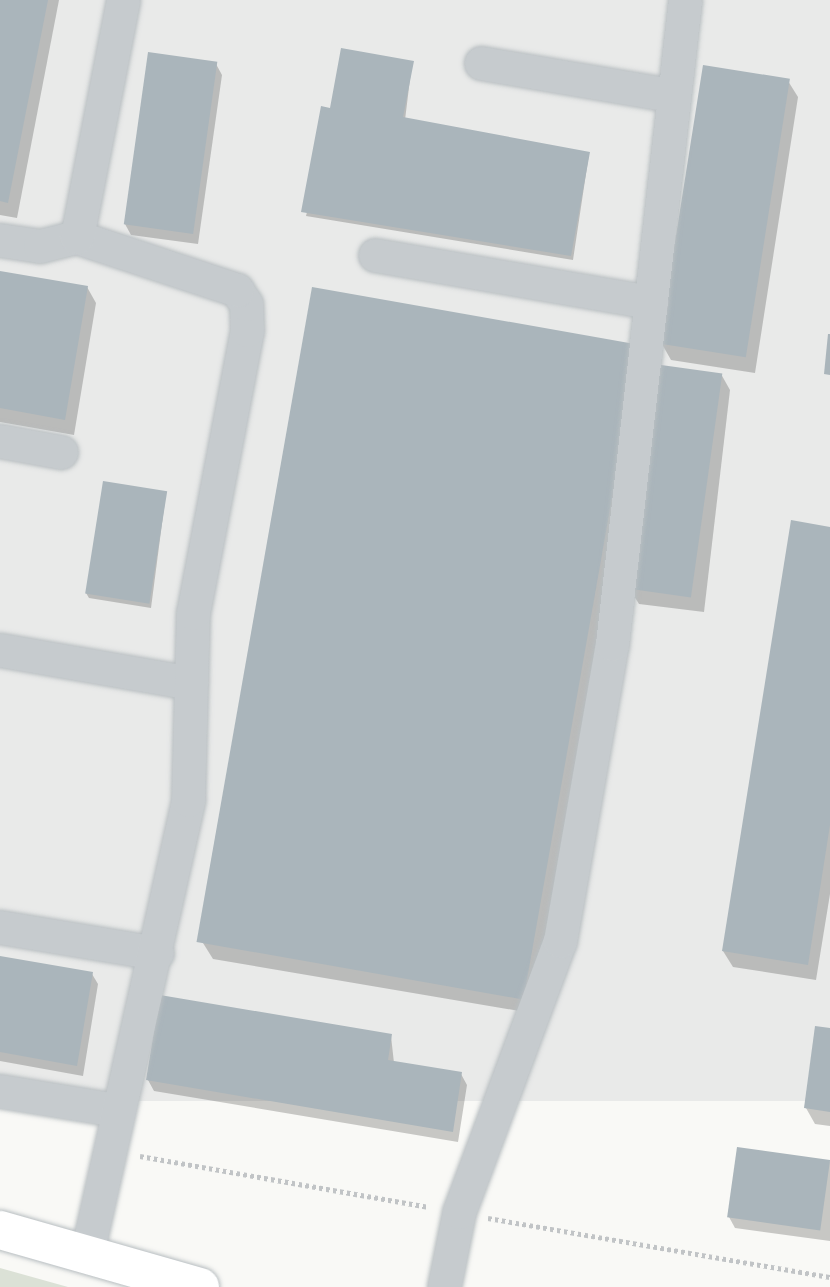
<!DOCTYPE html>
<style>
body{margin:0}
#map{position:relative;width:830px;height:1287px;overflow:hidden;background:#f9f9f6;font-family:"Fira Sans",sans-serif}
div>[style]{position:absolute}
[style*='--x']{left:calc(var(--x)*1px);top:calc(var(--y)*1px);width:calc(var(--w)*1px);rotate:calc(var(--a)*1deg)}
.built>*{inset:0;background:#e9eae9;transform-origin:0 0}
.green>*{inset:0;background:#dbe1d6}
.shadow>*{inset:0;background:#0003}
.building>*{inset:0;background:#aab5bb;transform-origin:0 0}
.path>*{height:4.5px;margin-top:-2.25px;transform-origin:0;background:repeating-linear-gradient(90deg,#c1c4c6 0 3.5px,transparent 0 7px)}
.roads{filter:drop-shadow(0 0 2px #b8bec1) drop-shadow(0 0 2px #b8bec1)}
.minor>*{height:33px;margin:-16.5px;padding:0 16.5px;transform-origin:16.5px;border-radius:16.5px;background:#c6cbce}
.major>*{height:38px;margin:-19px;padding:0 19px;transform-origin:19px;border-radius:19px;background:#fff}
span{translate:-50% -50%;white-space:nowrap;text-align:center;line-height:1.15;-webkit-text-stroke:7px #fff;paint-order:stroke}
</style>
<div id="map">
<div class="built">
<div style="left:0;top:0;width:830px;height:1101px"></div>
</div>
<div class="green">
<div style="clip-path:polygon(0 1268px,68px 1287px,0 1287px)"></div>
</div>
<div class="shadow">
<div style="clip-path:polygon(0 0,59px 0,17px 218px,0 215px)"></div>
<div style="clip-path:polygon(412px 63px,405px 120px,589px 154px,573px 260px,306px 216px,332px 110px)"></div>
<div style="clip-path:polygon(216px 64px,222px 75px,198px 244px,131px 235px,125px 224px)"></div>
<div style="clip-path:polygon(788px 81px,798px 97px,755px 373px,671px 360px,662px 344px)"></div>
<div style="clip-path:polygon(0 272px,87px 287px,96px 303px,74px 435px,0 422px)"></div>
<div style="clip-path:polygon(647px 360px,537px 1014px,213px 959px,203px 943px)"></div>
<div style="clip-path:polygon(721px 374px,730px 390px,704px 612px,639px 604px,629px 588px)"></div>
<div style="clip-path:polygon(166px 493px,151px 608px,89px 598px,86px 593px)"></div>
<div style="clip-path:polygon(830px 529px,830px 894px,816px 980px,733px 967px,723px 951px)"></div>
<div style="clip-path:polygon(0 958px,92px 974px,98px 984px,83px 1076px,0 1061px)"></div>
<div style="clip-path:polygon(830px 1030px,830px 1126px,815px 1124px,806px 1108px)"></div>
<div style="clip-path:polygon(391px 1036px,394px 1063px,461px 1074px,467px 1085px,458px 1142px,154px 1091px,148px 1080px)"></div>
<div style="clip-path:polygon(830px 1161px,830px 1241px,735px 1228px,729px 1217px)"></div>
</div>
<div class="building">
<div style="clip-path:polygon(0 0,48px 0,8px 203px,0 201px)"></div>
<div style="clip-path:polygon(341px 48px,414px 61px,403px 117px,590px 152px,571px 256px,301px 212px,321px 106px,330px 108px)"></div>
<div style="left:148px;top:52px;width:70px;height:174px;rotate:8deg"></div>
<div style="left:703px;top:65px;width:88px;height:282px;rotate:9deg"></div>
<div style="clip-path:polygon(0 271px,88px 286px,65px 420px,0 408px)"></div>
<div style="left:312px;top:287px;width:332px;height:665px;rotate:10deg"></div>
<div style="clip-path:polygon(828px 334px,830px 334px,830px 375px,824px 374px)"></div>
<div style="left:654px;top:364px;width:69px;height:226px;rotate:8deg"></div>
<div style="left:103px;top:481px;width:65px;height:114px;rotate:9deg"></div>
<div style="clip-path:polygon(791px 520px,830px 527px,830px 825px,808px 965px,722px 951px)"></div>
<div style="clip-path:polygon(0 956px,93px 972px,77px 1066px,0 1052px)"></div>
<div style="clip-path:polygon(160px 995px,392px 1034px,388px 1060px,462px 1072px,453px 1132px,146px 1080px)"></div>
<div style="clip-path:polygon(815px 1026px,830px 1028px,830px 1112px,804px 1108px)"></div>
<div style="left:737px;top:1147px;width:94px;height:71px;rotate:8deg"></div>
</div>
<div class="path">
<div style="--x:140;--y:1156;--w:292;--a:10"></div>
<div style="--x:488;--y:1218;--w:347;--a:9.8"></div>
</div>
<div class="roads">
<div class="minor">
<div style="--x:481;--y:63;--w:192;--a:9.6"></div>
<div style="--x:0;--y:240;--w:40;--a:8.5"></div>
<div style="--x:40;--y:246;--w:38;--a:-14"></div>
<div style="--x:375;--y:255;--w:280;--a:9.7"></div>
<div style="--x:0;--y:441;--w:62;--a:10.2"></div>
<div style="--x:0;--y:650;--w:194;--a:9.8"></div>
<div style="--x:0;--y:927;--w:159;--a:9.4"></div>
<div style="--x:0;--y:1091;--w:118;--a:9.3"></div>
<div style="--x:87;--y:1253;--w:464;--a:-77.4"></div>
<div style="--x:188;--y:800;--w:187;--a:-88.5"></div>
<div style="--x:193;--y:613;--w:288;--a:-79.2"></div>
<div style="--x:247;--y:330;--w:26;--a:-92"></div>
<div style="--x:246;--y:304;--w:17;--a:-123"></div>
<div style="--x:237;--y:290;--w:169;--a:-161.7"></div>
<div style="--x:77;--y:237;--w:241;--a:-79"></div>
<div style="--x:444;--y:1287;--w:76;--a:-78.7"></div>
<div style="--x:459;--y:1212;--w:289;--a:-69.6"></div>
<div style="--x:560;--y:941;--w:302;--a:-80.1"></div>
<div style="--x:612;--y:644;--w:648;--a:-83.53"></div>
</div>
<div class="major">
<div style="--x:0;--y:1230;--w:208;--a:15.9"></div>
</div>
</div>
</div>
